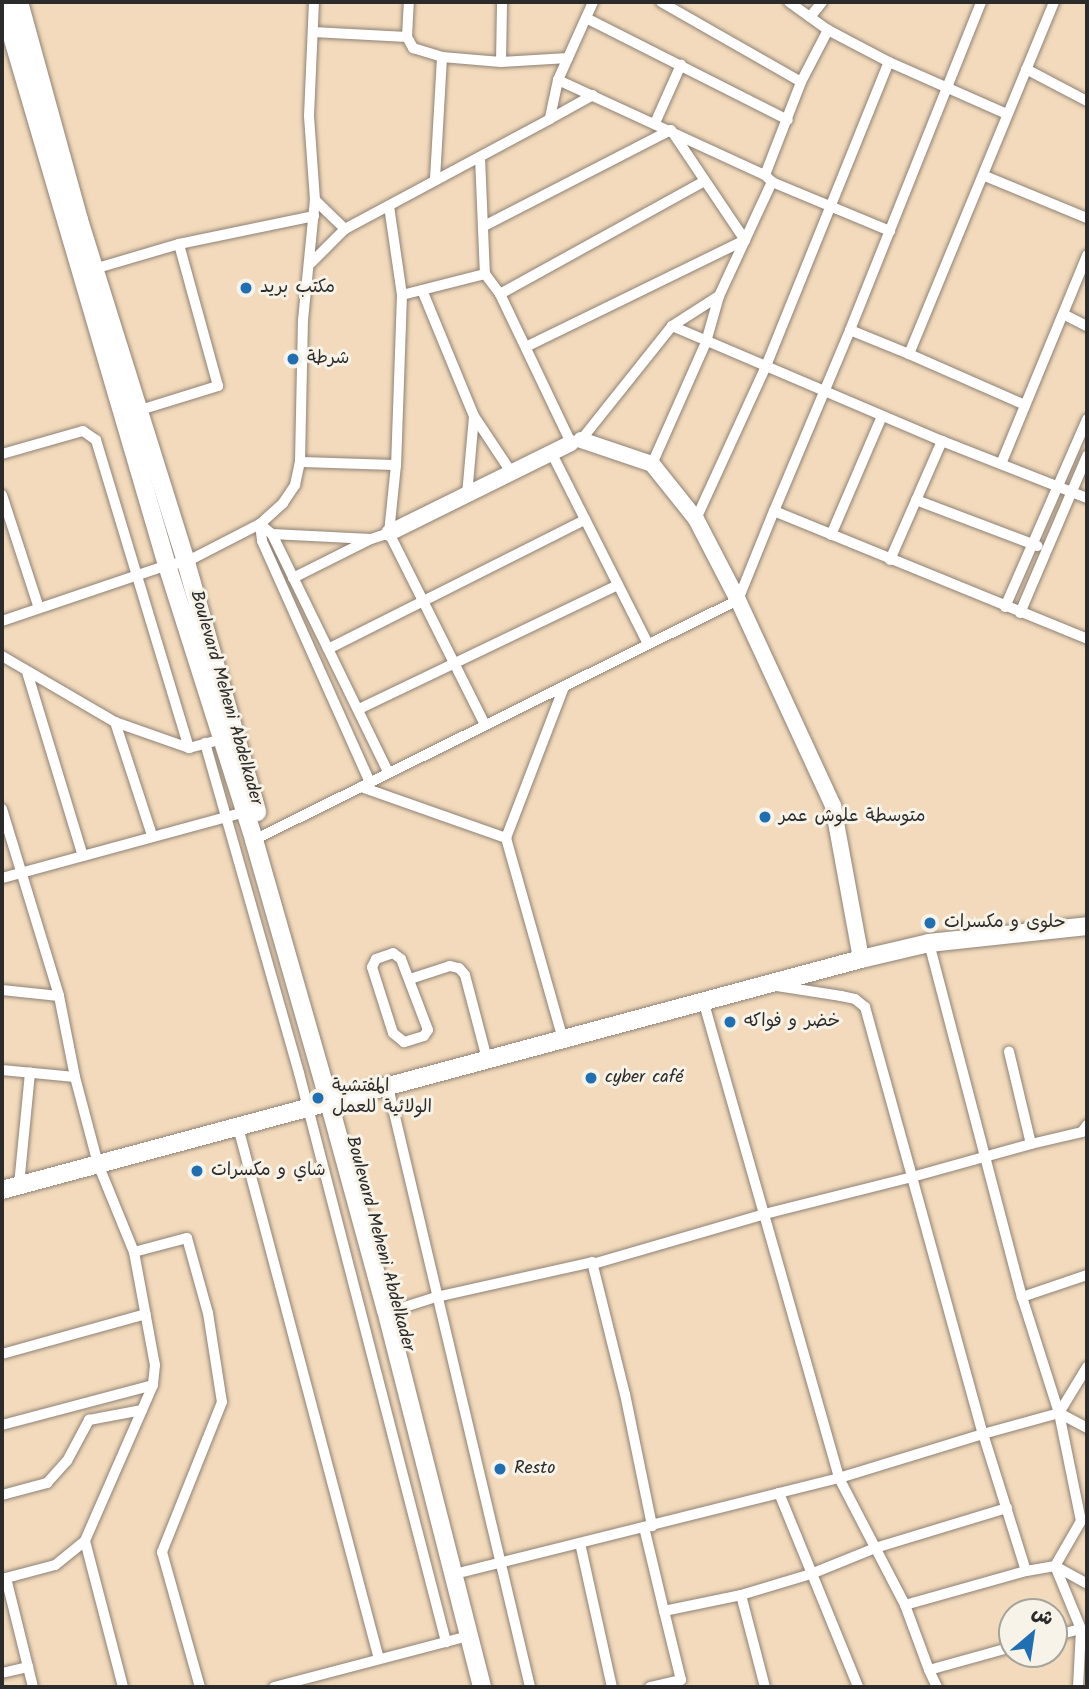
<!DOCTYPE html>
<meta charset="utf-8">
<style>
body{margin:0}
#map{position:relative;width:1089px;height:1689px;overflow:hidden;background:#f3dabc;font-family:Kalam,"Playpen Sans Arabic",sans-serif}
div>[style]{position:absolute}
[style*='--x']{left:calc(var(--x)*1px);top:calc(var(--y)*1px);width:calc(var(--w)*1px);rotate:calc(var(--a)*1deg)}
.roads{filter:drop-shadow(0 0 2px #8f8274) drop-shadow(0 0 2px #8f8274)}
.street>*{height:10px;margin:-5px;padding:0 5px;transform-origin:5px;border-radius:5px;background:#fff}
.secondary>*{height:16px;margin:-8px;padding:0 8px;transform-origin:8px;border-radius:8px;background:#fff}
.primary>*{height:18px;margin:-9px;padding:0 9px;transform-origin:9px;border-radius:9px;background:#fff}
.dots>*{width:19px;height:19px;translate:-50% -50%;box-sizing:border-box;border:4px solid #f7f3e8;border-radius:50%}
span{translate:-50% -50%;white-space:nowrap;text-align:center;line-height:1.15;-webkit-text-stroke:6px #f7f3e8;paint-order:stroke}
.poi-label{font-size:18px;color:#2b2b2b}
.left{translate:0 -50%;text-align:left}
.street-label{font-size:18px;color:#2b2b2b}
.frame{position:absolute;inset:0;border:4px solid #2b2b2b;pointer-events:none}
.north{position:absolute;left:998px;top:1598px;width:70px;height:70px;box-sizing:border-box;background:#f7f3e8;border:2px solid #a5a39c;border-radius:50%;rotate:29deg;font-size:19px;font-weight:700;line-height:28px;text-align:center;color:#2b2b2b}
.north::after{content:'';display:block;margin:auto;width:24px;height:32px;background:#1f6fb2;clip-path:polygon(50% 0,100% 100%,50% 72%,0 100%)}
</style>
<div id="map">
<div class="roads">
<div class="street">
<div style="--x:593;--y:2;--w:85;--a:114.2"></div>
<div style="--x:558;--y:80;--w:228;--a:24.7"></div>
<div style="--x:765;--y:175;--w:10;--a:45"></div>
<div style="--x:772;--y:182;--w:128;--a:22.6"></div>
<div style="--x:661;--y:2;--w:161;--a:29.7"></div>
<div style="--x:789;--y:2;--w:48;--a:35.7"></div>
<div style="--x:828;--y:30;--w:69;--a:27.7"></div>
<div style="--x:889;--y:62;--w:129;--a:23.8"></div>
<div style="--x:810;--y:17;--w:19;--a:-51"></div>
<div style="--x:586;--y:18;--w:226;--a:26.8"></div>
<div style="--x:313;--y:32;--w:94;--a:3"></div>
<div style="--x:407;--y:37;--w:13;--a:61"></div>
<div style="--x:413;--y:48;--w:30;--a:17"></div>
<div style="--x:442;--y:57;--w:59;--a:4.8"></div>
<div style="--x:501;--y:62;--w:67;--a:-3.4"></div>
<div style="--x:407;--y:37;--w:35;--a:-87"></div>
<div style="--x:501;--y:62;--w:60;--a:-89"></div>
<div style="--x:1026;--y:69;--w:69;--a:27.7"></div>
<div style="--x:558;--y:80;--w:40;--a:102"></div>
<div style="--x:550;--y:119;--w:49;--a:-29.2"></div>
<div style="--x:655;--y:123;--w:64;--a:-65.9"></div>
<div style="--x:480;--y:157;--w:117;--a:87.6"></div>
<div style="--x:485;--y:274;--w:25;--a:53"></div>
<div style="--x:500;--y:294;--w:165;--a:64.5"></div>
<div style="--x:571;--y:443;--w:10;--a:-17"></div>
<div style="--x:581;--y:440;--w:146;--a:-51.4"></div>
<div style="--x:672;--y:326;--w:293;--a:23.1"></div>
<div style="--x:942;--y:441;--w:156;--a:21.5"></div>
<div style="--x:765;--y:175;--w:100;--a:-68.8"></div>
<div style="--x:801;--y:82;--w:59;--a:-62.6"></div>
<div style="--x:985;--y:176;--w:110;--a:22.4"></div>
<div style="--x:435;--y:179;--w:122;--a:-86.7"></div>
<div style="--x:389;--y:206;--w:90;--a:81.7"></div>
<div style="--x:402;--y:295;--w:86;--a:-14.2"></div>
<div style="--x:484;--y:226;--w:210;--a:-27.2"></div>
<div style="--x:671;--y:130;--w:133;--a:56.1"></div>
<div style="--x:745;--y:240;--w:244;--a:154"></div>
<div style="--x:345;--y:229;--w:233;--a:-28.2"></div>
<div style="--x:311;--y:263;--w:48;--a:-45"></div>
<div style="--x:345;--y:229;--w:42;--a:-136"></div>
<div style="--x:94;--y:269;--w:89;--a:-16.4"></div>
<div style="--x:179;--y:244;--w:138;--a:-11.7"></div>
<div style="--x:422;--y:290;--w:136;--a:67.6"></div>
<div style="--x:474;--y:416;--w:67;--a:56.5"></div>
<div style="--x:500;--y:294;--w:232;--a:-28.9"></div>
<div style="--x:402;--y:295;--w:170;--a:92"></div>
<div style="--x:396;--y:465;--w:68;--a:95.9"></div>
<div style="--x:389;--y:533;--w:215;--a:63.4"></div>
<div style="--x:1063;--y:314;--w:27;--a:27"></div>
<div style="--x:672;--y:326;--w:56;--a:-32.6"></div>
<div style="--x:850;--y:330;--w:64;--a:22.1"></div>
<div style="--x:1025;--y:405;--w:127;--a:-156.3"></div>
<div style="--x:909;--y:354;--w:381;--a:-67.6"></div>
<div style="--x:137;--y:411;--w:85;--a:-17.2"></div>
<div style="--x:218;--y:386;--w:147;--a:-105.4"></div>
<div style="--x:551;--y:452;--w:215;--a:63.2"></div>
<div style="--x:2;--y:454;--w:84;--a:-15.9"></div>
<div style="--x:83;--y:431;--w:16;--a:35"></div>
<div style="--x:96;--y:440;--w:322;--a:73.2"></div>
<div style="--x:300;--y:462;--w:96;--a:1.8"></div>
<div style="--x:652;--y:464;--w:133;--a:-66.1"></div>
<div style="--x:706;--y:342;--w:48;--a:-74.2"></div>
<div style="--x:719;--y:296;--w:126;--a:-65.1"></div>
<div style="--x:1001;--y:464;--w:226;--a:-67.6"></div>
<div style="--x:2;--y:495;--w:119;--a:71.9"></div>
<div style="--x:467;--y:495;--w:79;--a:-84.9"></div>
<div style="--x:916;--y:500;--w:130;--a:20.7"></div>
<div style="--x:774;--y:511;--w:196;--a:-67.2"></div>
<div style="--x:850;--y:330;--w:353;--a:-68.2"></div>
<div style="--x:696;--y:519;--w:168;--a:-65.4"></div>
<div style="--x:766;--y:366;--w:328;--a:-68"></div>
<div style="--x:260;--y:524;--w:17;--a:83"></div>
<div style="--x:262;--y:541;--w:265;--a:65.9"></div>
<div style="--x:260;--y:524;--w:16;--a:40"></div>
<div style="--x:272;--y:534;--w:265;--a:64"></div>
<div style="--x:272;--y:534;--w:99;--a:2.9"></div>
<div style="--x:831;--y:535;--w:129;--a:-66.8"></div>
<div style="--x:890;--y:560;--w:130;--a:-66.4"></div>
<div style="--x:293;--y:578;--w:87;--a:-26.6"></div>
<div style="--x:371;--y:539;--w:19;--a:-18"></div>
<div style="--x:1005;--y:607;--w:205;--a:-66.4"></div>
<div style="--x:1020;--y:613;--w:171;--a:-66.9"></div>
<div style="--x:2;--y:621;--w:174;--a:-18.7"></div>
<div style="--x:167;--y:565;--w:19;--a:-9"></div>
<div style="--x:186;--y:562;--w:83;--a:-27.2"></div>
<div style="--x:260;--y:524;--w:31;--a:-42"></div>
<div style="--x:283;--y:503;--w:22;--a:-56"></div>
<div style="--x:295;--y:485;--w:24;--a:-78"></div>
<div style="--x:300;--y:462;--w:142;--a:-88.8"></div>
<div style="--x:303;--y:320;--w:121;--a:-84.3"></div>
<div style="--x:315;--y:200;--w:84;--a:-94.1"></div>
<div style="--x:309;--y:116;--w:114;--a:-87.5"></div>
<div style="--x:328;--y:649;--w:288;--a:-26.7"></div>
<div style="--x:2;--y:656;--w:131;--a:30.3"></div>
<div style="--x:115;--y:722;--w:78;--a:19.4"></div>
<div style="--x:189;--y:748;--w:34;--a:-15"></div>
<div style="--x:27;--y:672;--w:192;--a:73.1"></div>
<div style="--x:359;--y:709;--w:287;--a:-25.6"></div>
<div style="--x:115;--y:722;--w:119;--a:71.9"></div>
<div style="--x:205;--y:743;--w:343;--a:74.1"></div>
<div style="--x:299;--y:1073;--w:588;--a:75.51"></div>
<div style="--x:361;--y:787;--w:154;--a:19.4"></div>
<div style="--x:506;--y:838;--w:162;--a:-69"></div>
<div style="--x:2;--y:809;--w:195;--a:73"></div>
<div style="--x:59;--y:996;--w:83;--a:78.8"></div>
<div style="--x:75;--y:1077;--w:90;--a:75.2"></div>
<div style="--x:98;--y:1164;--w:95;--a:67.8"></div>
<div style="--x:134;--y:1252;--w:115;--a:79.5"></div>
<div style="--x:155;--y:1365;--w:20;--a:96"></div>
<div style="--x:153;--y:1385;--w:170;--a:113.6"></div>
<div style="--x:85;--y:1541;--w:38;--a:141"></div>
<div style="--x:55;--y:1565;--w:55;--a:165.2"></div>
<div style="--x:506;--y:838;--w:209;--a:74.2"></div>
<div style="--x:254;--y:840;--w:540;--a:-26.38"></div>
<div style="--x:738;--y:600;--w:96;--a:-68"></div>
<div style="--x:774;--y:511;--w:338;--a:22.2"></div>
<div style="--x:2;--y:878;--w:252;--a:-15.2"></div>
<div style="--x:929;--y:943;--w:366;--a:75.3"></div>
<div style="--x:393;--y:953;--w:10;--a:37"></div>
<div style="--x:401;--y:959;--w:76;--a:69.2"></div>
<div style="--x:428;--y:1030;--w:7;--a:124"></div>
<div style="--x:424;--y:1036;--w:21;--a:163"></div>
<div style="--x:404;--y:1042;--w:14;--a:-141"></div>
<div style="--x:393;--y:1033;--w:69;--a:-107.7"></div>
<div style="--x:372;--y:967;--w:9;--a:-63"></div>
<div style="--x:376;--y:959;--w:18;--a:-19"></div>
<div style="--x:410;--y:979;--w:42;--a:-18"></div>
<div style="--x:450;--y:966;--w:9;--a:13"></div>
<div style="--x:459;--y:968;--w:9;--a:49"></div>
<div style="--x:465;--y:975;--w:87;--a:75.3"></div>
<div style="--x:777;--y:986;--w:65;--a:8.9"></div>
<div style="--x:841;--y:996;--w:14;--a:12"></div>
<div style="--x:855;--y:999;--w:13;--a:39"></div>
<div style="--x:865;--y:1007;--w:176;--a:74.5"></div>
<div style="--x:912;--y:1177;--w:123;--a:-15.5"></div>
<div style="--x:1031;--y:1144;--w:95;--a:-103.4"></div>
<div style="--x:2;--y:990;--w:57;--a:6"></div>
<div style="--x:703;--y:1000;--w:497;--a:74.1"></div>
<div style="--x:839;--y:1478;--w:62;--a:166"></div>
<div style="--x:2;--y:1070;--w:73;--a:5.5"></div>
<div style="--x:388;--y:1087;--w:617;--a:76.68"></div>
<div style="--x:238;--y:1127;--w:550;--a:75.16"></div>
<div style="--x:1031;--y:1144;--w:52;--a:-13.2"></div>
<div style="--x:1082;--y:1132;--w:9;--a:-54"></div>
<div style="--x:19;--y:1185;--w:113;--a:-84.4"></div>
<div style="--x:134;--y:1252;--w:55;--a:-14.8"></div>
<div style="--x:187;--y:1238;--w:78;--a:74.4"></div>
<div style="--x:208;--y:1313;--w:90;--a:81.1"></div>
<div style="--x:222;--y:1402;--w:162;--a:111.8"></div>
<div style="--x:162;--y:1552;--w:140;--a:74.3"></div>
<div style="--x:593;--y:1264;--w:179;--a:-16.2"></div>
<div style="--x:765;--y:1214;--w:152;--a:-14.1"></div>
<div style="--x:912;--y:1177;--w:267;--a:74.6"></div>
<div style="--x:983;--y:1434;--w:151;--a:163"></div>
<div style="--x:839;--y:1478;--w:143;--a:62.5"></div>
<div style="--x:905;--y:1605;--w:69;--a:69.7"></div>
<div style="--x:929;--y:1670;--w:86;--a:-15.5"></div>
<div style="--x:1087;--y:1275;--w:69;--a:161.3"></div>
<div style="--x:1022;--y:1297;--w:122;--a:72.3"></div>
<div style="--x:1059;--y:1413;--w:32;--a:28"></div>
<div style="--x:395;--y:1310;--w:43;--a:-17.6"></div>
<div style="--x:436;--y:1297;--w:160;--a:-12.6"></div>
<div style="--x:592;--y:1262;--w:136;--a:76"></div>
<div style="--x:625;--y:1394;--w:135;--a:78.4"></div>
<div style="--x:2;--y:1354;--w:149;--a:-15.5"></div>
<div style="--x:1059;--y:1413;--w:110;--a:78.5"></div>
<div style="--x:1081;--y:1521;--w:52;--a:120"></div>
<div style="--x:1055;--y:1566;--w:29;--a:170"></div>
<div style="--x:1026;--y:1571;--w:144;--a:-107.4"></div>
<div style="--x:983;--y:1434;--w:79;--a:-15.4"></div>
<div style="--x:1059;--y:1413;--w:54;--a:-58.7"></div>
<div style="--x:2;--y:1425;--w:156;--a:-14.8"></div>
<div style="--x:2;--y:1495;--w:47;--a:-14.9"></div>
<div style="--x:47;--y:1483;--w:30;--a:-48"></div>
<div style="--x:67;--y:1461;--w:47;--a:-61.8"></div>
<div style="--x:89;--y:1420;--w:54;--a:-10.7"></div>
<div style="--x:644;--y:1527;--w:86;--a:76.6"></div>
<div style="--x:85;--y:1541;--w:151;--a:75.4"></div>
<div style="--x:580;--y:1543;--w:148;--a:77.5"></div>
<div style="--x:463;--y:1572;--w:326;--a:-14"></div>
<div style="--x:779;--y:1493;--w:209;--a:67.8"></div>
<div style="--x:6;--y:1578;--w:112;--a:76.1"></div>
<div style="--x:741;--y:1595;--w:95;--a:75.4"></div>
<div style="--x:905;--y:1605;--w:126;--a:-15.7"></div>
<div style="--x:1054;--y:1636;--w:28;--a:-15"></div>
<div style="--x:929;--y:1670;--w:19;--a:65"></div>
<div style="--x:2;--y:1673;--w:27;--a:-13"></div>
<div style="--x:274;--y:1687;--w:202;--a:-14.7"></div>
<div style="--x:650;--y:1687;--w:32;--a:-13"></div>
<div style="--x:681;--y:1680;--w:71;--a:-103.8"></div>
<div style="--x:664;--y:1611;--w:79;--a:-11.7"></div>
<div style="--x:741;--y:1595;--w:73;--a:-16.7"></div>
<div style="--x:811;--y:1574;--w:69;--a:-22.1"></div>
<div style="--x:875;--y:1548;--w:138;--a:-16.9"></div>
<div style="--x:1078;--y:1687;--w:58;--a:-87"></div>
<div style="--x:1081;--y:1629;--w:68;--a:-112.4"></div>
<div style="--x:1055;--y:1566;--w:37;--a:29"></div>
</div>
<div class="secondary">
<div style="--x:581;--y:440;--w:75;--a:18.7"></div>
<div style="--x:652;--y:464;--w:70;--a:51.3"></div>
<div style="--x:696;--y:519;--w:91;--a:62.6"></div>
<div style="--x:738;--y:600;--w:227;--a:65.2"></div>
<div style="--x:833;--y:806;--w:156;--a:79.6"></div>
<div style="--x:389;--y:533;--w:203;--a:-26.3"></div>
</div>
<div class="primary">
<div style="--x:2;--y:2;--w:587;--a:73.67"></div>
<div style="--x:167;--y:565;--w:288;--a:72.4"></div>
<div style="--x:254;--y:840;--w:254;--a:74"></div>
<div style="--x:324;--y:1084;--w:234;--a:74.7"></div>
<div style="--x:386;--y:1310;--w:389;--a:75.7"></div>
<div style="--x:19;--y:2;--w:226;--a:74.6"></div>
<div style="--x:79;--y:220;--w:358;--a:72.6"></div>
<div style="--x:186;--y:562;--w:260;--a:74.1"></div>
<div style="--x:2;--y:1190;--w:890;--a:-15.05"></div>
<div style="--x:861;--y:959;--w:70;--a:-13.2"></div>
<div style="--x:929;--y:943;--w:159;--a:-6.1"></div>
</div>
</div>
<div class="dots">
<div style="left:246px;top:288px;background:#1f6fb2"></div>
<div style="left:293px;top:359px;background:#1f6fb2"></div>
<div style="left:765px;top:817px;background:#1f6fb2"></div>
<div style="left:930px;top:923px;background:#1f6fb2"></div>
<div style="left:730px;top:1022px;background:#1f6fb2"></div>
<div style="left:591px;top:1078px;background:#1f6fb2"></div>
<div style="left:318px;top:1098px;background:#1f6fb2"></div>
<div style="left:197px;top:1171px;background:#1f6fb2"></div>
<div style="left:500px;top:1469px;background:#1f6fb2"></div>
</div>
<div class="poi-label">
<span class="left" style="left:260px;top:288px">مكتب بريد</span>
<span class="left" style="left:307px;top:359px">شرطة</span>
<span class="left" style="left:779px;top:817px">متوسطة علوش عمر</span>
<span class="left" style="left:944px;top:923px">حلوى و مكسرات</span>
<span class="left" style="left:744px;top:1022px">خضر و فواكه</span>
<span class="left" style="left:605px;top:1078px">cyber café</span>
<span class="left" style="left:332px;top:1098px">المفتشية<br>الولائية للعمل</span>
<span class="left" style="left:211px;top:1171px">شاي و مكسرات</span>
<span class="left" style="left:514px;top:1469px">Resto</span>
</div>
<div class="street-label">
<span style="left:225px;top:698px;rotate:74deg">Boulevard Meheni Abdelkader</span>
<span style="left:379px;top:1244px;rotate:75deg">Boulevard Meheni Abdelkader</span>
</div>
<div class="frame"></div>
<div class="north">ش</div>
</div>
